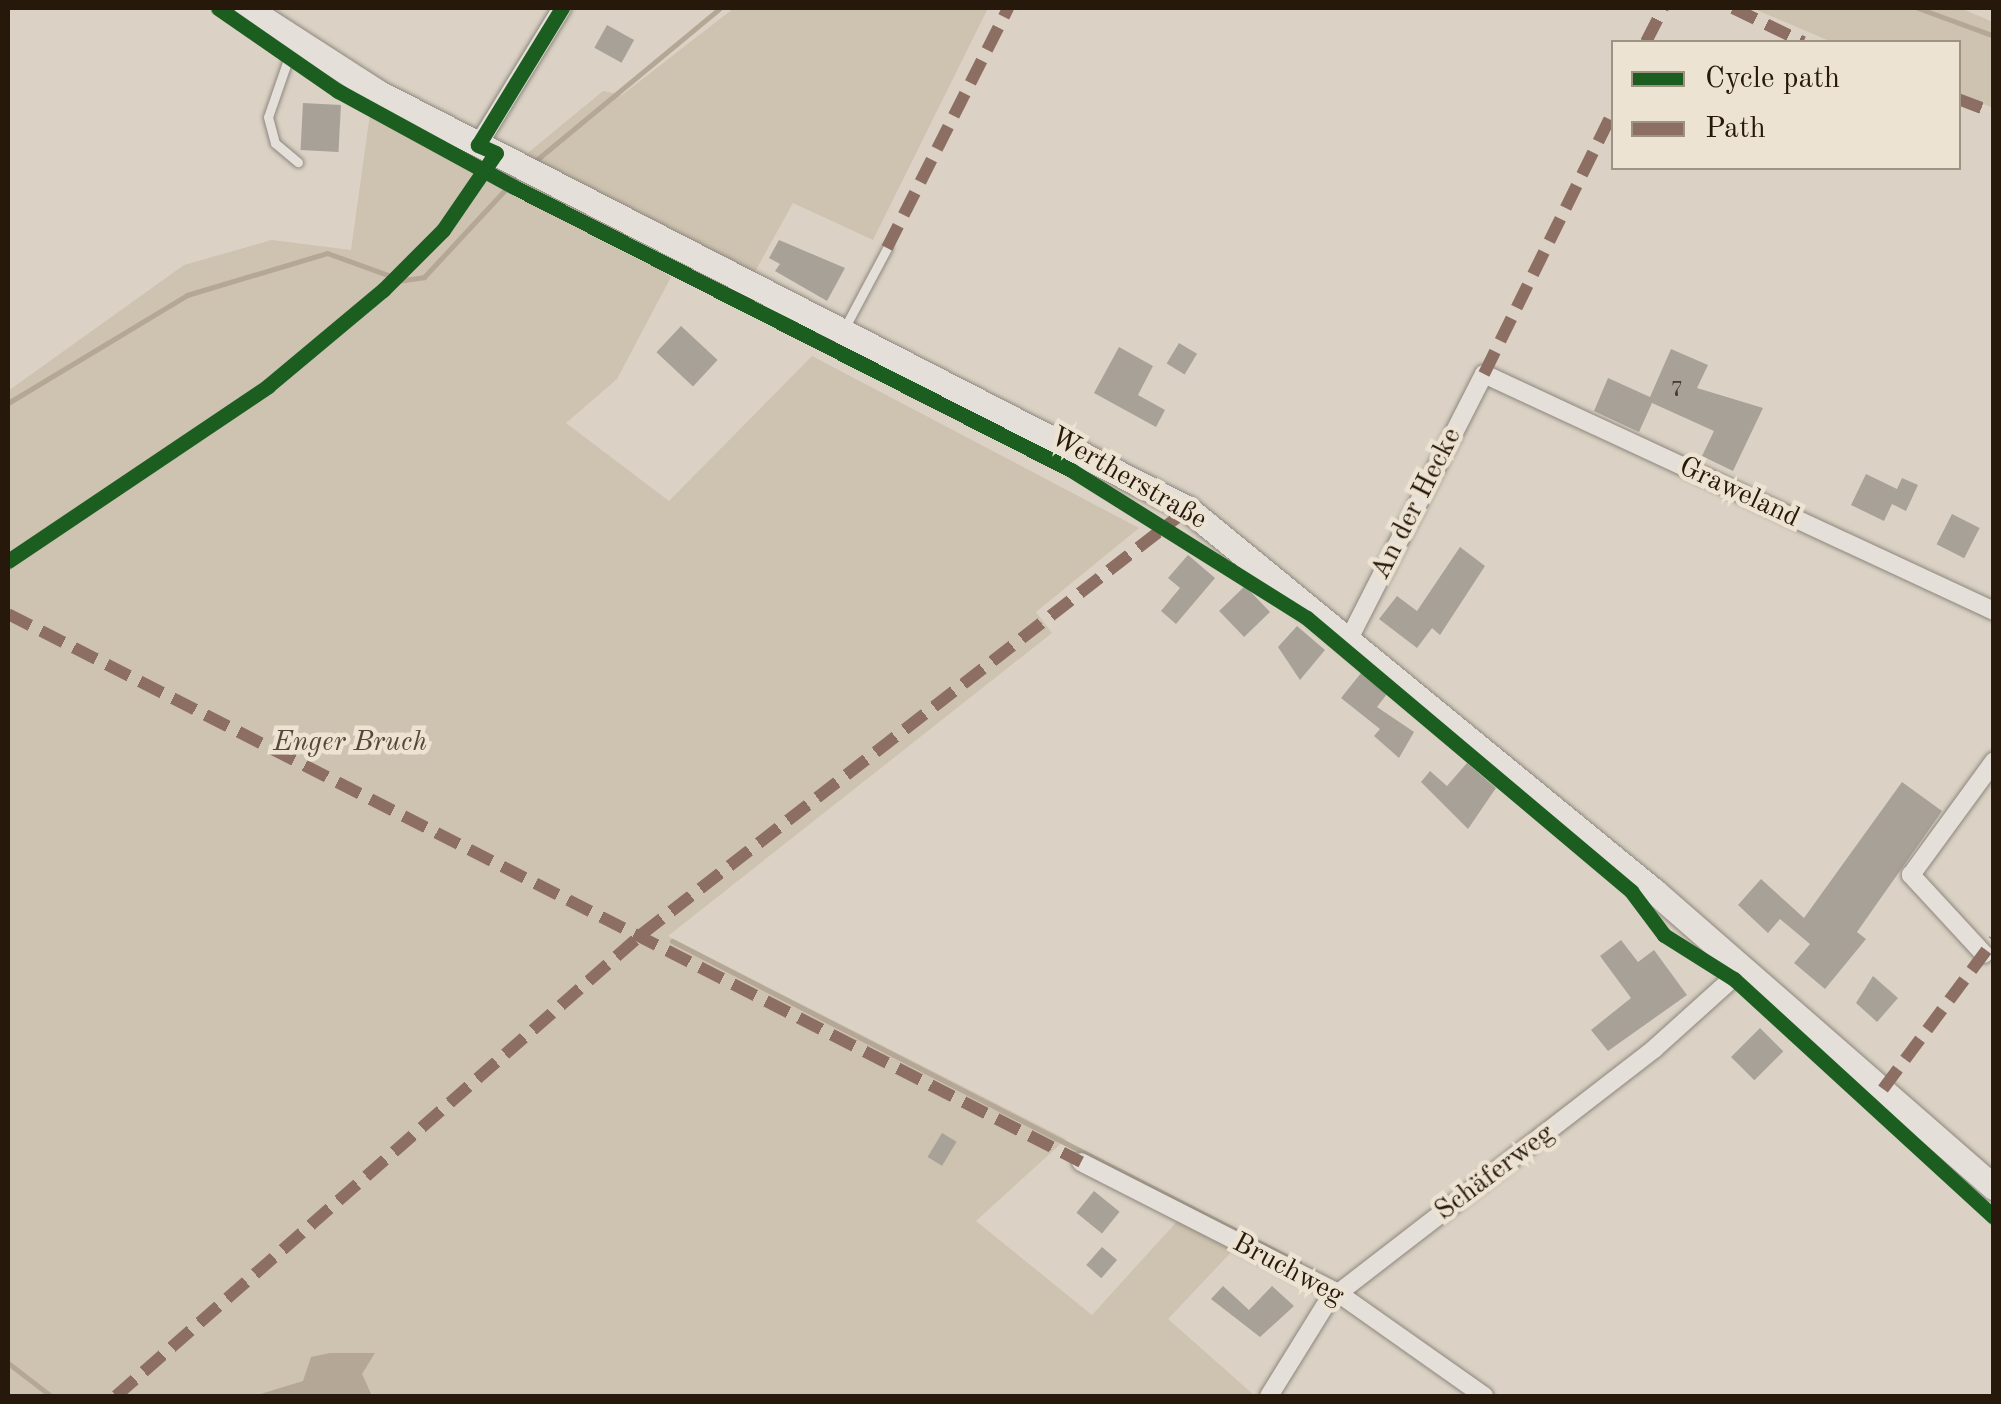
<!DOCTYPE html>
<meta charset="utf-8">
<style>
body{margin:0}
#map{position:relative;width:2001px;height:1404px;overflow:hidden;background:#dbd2c5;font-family:"Old Standard TT",serif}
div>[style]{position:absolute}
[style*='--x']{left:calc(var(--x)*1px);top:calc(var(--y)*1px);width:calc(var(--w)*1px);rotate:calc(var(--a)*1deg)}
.green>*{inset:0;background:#cec2b0}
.water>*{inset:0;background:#b4a795}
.stream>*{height:5px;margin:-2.5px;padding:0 2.5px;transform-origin:2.5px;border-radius:2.5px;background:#b4a795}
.building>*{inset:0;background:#a8a198;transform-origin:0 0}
.roads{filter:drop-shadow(0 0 2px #8c867d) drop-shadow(0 0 2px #8c867d)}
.service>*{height:9px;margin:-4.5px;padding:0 4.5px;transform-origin:4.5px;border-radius:4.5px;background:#e4dfd8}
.minor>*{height:18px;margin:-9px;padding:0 9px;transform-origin:9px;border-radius:9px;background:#e4dfd8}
.secondary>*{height:25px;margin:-12.5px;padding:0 12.5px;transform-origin:12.5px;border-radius:12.5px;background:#e4dfd8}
.quiet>*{height:12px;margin-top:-6px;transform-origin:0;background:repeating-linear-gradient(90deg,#8d6e63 0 25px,transparent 0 37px)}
.cycleway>*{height:15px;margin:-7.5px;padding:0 7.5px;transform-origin:7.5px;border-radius:7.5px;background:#1b5e20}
span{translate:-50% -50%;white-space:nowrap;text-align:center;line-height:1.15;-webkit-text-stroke:9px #ede3d3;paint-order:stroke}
.number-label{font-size:22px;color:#473a2f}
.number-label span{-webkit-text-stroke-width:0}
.street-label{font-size:28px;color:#27180c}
.park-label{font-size:28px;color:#564738;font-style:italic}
.frame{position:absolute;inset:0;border:10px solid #27180c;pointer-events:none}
.legend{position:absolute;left:1611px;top:40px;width:350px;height:130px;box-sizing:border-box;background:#ede3d3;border:2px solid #9e9283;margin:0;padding:12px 18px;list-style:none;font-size:30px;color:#27180c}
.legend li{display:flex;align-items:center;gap:20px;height:50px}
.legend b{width:50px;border:2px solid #9e9283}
</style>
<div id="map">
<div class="green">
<div style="clip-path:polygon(734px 8px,988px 8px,873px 240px,793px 203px,752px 277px,651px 224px,625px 248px,671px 277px,617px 379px,566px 423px,669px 501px,812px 356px,1139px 528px,1036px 612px,1052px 633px,668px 936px,1066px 1139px,976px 1221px,1092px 1315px,1180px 1218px,1236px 1247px,1168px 1319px,1255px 1396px,8px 1396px,8px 391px,184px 265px,272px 240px,351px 250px,370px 114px,496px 179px,603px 91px,622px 95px)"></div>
<div style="clip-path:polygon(1752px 8px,1960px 8px,1993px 22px,1993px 108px,1959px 93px,1958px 42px,1832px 42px)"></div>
</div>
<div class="water">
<div style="clip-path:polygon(330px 1353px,375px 1353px,362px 1374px,372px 1396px,254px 1396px,303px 1381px,311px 1357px)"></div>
</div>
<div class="stream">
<div style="--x:1918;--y:8;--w:81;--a:20.2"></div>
<div style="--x:534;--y:162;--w:241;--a:-39.6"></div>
<div style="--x:397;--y:281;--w:27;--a:-8"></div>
<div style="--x:424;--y:277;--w:138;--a:-47.1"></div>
<div style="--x:8;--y:403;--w:209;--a:-31.1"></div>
<div style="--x:187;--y:295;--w:146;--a:-16.7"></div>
<div style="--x:327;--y:253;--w:68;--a:19.8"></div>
<div style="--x:672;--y:941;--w:705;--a:27.18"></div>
<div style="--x:8;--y:1363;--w:54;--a:37.5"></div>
</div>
<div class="building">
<div style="left:607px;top:25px;width:31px;height:26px;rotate:29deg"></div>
<div style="left:303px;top:103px;width:38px;height:47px;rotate:3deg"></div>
<div style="clip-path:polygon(779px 240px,845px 268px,827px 301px,775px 271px,780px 264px,769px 258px)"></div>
<div style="left:681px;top:326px;width:50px;height:36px;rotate:43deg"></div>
<div style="left:1179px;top:343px;width:21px;height:24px;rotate:31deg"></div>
<div style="clip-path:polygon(1119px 347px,1153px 366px,1138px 395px,1165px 410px,1156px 427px,1094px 393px)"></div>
<div style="clip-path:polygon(1671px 349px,1708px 365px,1697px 388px,1763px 408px,1733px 471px,1702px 456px,1714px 431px,1652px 403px,1639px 432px,1594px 411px,1608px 378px,1650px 397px)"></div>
<div style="clip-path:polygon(1866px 474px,1897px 489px,1902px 478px,1918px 485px,1906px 511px,1892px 504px,1884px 521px,1851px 505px)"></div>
<div style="left:1952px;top:514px;width:31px;height:34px;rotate:27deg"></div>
<div style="clip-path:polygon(1460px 547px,1485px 566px,1440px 635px,1432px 628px,1417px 648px,1379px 619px,1397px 596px,1417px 611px)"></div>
<div style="clip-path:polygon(1188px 555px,1215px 578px,1176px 624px,1161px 611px,1180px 588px,1168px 578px)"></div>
<div style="left:1245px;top:586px;width:36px;height:36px;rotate:46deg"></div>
<div style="clip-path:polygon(1297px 626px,1325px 650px,1300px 680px,1278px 647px)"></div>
<div style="clip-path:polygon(1361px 673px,1387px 694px,1377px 707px,1414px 732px,1399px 758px,1374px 736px,1380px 729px,1341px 698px)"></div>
<div style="clip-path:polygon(1467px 763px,1496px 788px,1468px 829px,1421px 782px,1430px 771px,1447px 786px)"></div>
<div style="clip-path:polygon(1902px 782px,1942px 811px,1857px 932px,1866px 939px,1825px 989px,1794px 963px,1810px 944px,1780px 919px,1768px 933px,1738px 905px,1761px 879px,1804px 918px)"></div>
<div style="clip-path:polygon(1621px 940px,1638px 962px,1654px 950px,1687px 995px,1608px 1051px,1591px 1030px,1631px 998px,1600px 956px)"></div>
<div style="clip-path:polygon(1873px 976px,1898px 998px,1877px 1022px,1856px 1003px)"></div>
<div style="left:1760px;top:1028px;width:33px;height:41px;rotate:45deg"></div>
<div style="left:942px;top:1133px;width:17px;height:28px;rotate:31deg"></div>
<div style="left:1094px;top:1191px;width:33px;height:28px;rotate:39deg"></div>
<div style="left:1102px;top:1247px;width:20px;height:24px;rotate:41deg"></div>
<div style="clip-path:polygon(1223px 1286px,1249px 1310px,1272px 1286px,1294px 1306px,1260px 1337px,1211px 1299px)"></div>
</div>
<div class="roads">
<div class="service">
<div style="--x:294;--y:42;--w:79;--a:109.1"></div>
<div style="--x:268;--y:117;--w:27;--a:75"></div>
<div style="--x:275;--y:143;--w:30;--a:40"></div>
<div style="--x:844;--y:329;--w:92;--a:-62"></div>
</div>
<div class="minor">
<div style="--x:478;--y:145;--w:161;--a:-58.5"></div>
<div style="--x:1351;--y:635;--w:293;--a:-63"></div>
<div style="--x:1484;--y:374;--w:562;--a:24.92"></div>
<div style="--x:1984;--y:954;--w:108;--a:-132.7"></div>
<div style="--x:1911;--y:875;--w:141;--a:-53.9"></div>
<div style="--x:1081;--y:1162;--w:288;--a:27"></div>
<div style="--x:1338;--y:1293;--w:179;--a:35.2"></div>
<div style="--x:1269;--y:1396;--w:112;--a:-58.2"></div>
<div style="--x:1328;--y:1301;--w:412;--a:-37.7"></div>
<div style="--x:1654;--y:1049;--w:121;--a:-42"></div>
</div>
<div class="secondary">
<div style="--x:247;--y:8;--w:157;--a:32.8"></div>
<div style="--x:379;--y:93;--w:910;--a:27.21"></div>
<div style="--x:1188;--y:509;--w:603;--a:39.34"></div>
<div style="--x:1654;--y:891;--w:451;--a:41.1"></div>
</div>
</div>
<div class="quiet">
<div style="--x:1733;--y:8;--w:78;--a:25.9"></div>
<div style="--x:1646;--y:42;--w:38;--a:-63"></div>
<div style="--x:1958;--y:99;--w:39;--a:21"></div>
<div style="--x:887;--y:248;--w:269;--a:-63.2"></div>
<div style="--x:1484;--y:374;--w:294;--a:-63.8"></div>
<div style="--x:8;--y:614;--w:1205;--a:27.05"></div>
<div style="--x:1883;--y:1089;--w:186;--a:-53.3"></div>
<div style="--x:116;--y:1396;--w:700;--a:-41.29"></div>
<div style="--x:642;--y:934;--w:692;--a:-37.9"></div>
</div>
<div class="cycleway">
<div style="--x:218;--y:8;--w:146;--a:34.7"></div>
<div style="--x:338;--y:91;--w:200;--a:28.6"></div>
<div style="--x:514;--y:187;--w:625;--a:26.93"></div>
<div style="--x:1071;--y:470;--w:279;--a:32.1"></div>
<div style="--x:1307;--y:618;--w:424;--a:40.1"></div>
<div style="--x:1631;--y:891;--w:55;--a:53.1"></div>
<div style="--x:1664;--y:935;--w:83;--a:32.2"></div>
<div style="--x:1734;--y:979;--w:352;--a:42.5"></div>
<div style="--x:8;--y:561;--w:313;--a:-33.9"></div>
<div style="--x:268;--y:386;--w:150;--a:-39.9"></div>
<div style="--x:383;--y:290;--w:85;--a:-45"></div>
<div style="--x:443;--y:230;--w:93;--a:-55.5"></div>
<div style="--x:496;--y:153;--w:20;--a:-156"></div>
<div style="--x:478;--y:145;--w:161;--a:-58.5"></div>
</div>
<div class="number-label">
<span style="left:1677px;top:391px">7</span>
</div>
<div class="street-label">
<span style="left:1128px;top:479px;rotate:30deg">Wertherstraße</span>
<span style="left:1739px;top:493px;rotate:25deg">Graweland</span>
<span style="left:1417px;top:504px;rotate:-63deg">An der Hecke</span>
<span style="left:1495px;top:1173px;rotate:-37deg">Schäferweg</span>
<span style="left:1288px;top:1270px;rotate:28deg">Bruchweg</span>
</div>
<div class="park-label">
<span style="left:350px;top:743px">Enger Bruch</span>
</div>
<div class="frame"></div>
<ul class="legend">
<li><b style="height:12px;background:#1b5e20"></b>Cycle path</li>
<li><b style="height:12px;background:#8d6e63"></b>Path</li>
</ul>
</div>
